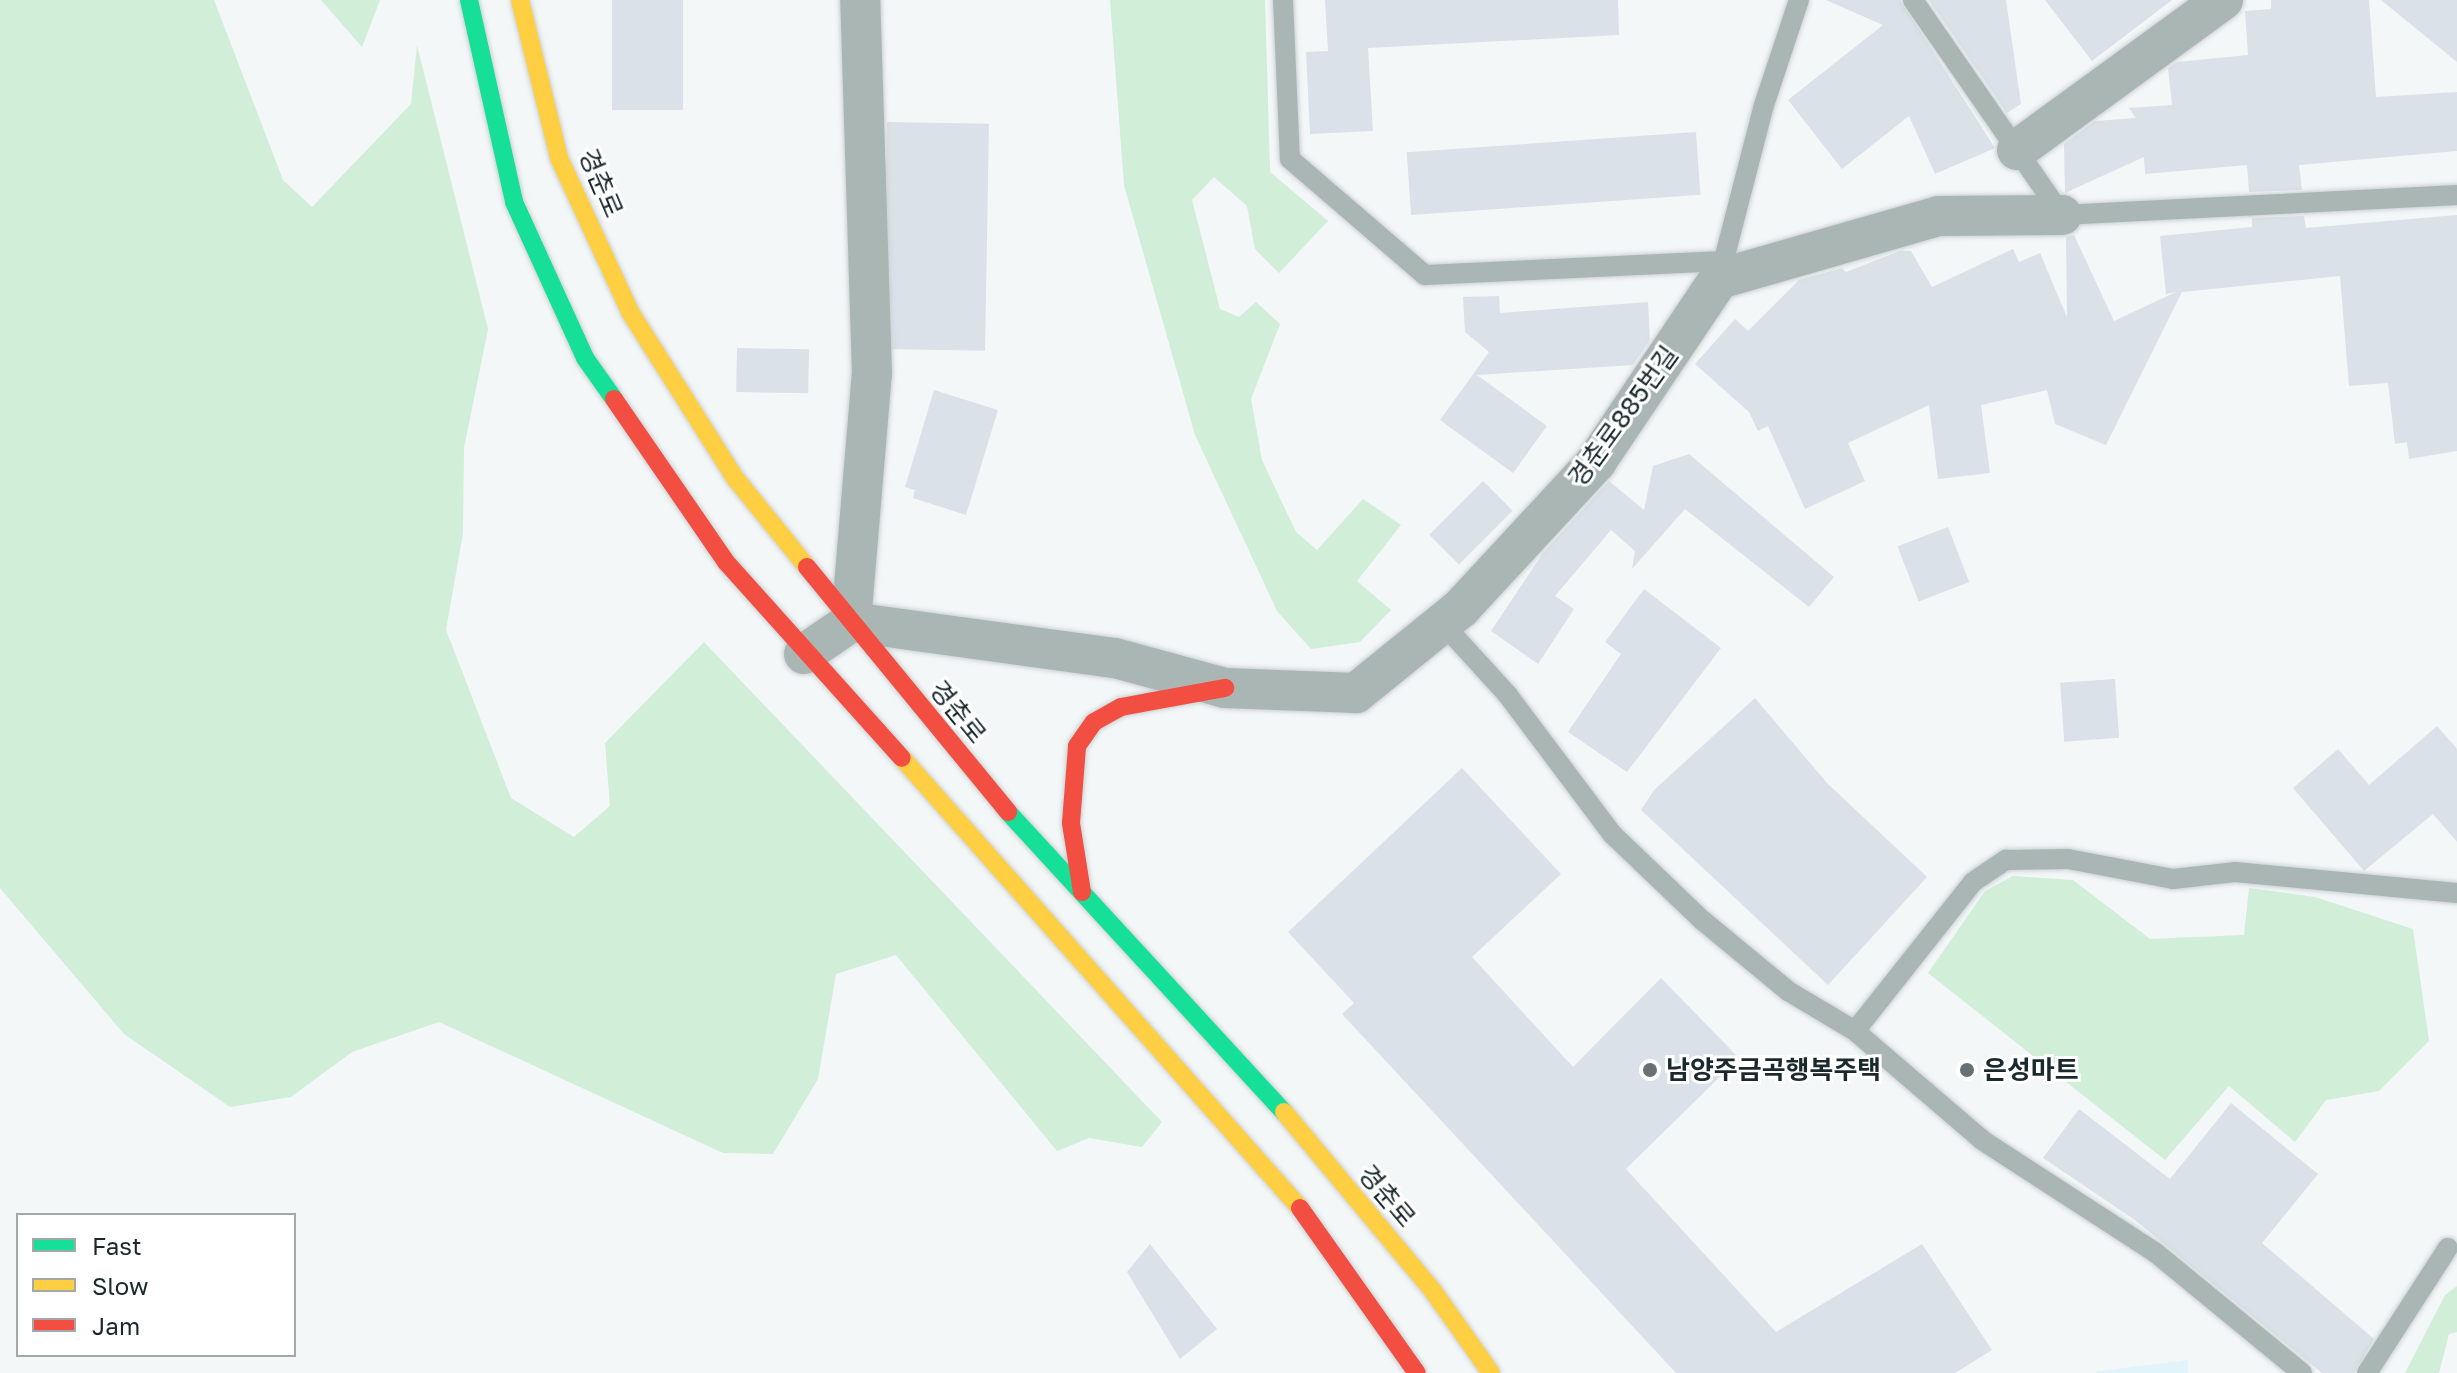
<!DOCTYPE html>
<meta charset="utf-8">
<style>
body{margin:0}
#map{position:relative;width:2457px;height:1373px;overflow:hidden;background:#f3f7f8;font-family:"Golos Text","Noto Sans KR",sans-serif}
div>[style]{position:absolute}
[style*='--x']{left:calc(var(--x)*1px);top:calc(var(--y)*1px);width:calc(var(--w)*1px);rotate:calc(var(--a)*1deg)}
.built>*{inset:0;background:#e1f4fa}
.green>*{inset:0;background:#d0eed8}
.building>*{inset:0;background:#dae1e8;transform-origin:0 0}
.roads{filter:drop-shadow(0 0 2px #cdd1d3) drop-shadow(0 0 2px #cdd1d3)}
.lane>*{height:20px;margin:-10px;padding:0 10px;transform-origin:10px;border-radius:10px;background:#a9b6b4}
.street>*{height:40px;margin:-20px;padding:0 20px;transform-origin:20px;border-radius:20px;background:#a9b6b4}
.fast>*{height:18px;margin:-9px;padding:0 9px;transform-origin:9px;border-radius:9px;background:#16e098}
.slow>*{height:18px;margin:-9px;padding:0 9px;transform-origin:9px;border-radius:9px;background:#ffcf43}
.jam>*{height:18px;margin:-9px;padding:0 9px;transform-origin:9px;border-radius:9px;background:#f24e42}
.dots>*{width:22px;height:22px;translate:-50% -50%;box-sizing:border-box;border:4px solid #fff;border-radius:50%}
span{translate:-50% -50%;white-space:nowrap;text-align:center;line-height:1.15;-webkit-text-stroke:6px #fff;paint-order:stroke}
.street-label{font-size:26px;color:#19292e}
.poi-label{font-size:26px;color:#19292e;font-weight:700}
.left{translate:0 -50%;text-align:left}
.legend{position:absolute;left:16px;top:1213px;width:280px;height:144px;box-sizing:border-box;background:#fff;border:2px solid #a3a9ab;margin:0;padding:10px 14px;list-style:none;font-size:24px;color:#19292e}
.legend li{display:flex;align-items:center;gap:16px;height:40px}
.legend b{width:40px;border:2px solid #a3a9ab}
</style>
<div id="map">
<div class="built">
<div style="clip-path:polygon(2188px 1360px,2188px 1373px,2096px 1373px,2099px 1371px)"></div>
</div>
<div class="green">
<div style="clip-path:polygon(0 0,214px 0,283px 180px,312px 207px,411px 104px,417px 45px,488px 329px,464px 448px,463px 533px,446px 630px,511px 798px,574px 837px,610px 806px,605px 743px,704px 642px,1162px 1122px,1142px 1147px,1089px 1138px,1057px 1151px,896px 955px,836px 974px,818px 1079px,773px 1154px,723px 1153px,439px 1022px,352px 1052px,291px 1097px,230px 1107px,124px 1034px,0 888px)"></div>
<div style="clip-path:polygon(321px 0,380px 0,362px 47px)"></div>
<div style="clip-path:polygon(1110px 0,1265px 0,1270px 172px,1328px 221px,1279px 273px,1255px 249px,1247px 206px,1214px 177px,1192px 200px,1220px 309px,1239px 317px,1256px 302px,1280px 324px,1251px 399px,1262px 460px,1296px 532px,1317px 550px,1363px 499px,1401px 525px,1357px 581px,1391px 610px,1360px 642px,1311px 649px,1277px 611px,1195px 435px,1124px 185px)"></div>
<div style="clip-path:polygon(2013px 876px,2073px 880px,2150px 939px,2244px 935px,2249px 888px,2315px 897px,2413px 929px,2429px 1041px,2379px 1091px,2326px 1100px,2295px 1142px,2229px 1086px,2165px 1160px,1928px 973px,1985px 891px)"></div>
<div style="clip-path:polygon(2457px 1286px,2457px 1332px,2449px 1334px,2439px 1373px,2405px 1373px,2445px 1295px)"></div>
</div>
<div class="building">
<div style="left:612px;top:0;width:71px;height:110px"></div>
<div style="clip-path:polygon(1325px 0,1618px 0,1619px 35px,1368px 48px,1373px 131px,1310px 134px,1306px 52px,1328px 51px)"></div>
<div style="clip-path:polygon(1826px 0,1900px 0,1995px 148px,1935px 174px,1909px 116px,1842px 169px,1788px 100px,1883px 25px)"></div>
<div style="clip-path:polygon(1929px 0,2006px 0,2021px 104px,2007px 113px)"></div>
<div style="clip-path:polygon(2045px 0,2172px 0,2092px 61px)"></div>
<div style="clip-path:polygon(2271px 0,2369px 0,2376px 97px,2457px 92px,2457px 151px,2299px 165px,2302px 190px,2249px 192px,2247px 165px,2145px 174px,2144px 157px,2065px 193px,2064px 144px,2095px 121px,2136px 118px,2129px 108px,2172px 105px,2168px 68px,2177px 62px,2248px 55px,2245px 11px,2271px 9px)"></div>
<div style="clip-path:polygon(2381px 0,2457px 0,2457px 62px)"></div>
<div style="left:887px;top:122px;width:102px;height:227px;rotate:1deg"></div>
<div style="left:1696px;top:132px;width:63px;height:290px;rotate:86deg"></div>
<div style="clip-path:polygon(2457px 215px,2457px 451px,2409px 459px,2407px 442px,2395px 444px,2388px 383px,2349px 386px,2340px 276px,2182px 292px,2106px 445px,2055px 424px,2047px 390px,1981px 405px,1990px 473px,1938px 479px,1929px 405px,1848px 443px,1865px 481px,1805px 509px,1768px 426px,1758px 431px,1749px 412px,1695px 364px,1735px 319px,1748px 331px,1799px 280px,1842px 268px,1846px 272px,1900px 251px,1911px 251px,1932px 287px,2013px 249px,2019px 262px,2040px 253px,2067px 317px,2066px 237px,2074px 235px,2114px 321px,2176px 292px,2166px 294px,2160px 236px,2252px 227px,2252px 218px,2304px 216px,2306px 228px)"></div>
<div style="clip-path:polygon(1499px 296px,1500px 313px,1648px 302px,1650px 340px,1633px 365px,1477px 375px,1547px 426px,1513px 473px,1440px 420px,1489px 352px,1465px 332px,1463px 297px)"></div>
<div style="left:737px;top:348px;width:72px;height:44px;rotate:1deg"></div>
<div style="clip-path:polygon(934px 390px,998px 410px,966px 515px,913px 498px,915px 490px,905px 487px)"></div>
<div style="clip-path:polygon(1689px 454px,1834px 577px,1809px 607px,1685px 509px,1632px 569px,1635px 551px,1611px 530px,1555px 596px,1574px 609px,1538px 664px,1491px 631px,1543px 553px,1609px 481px,1644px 510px,1653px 466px)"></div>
<div style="left:1483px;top:481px;width:42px;height:76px;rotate:45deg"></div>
<div style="left:1948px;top:527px;width:59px;height:54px;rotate:69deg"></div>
<div style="clip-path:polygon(1644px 589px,1721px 648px,1627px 772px,1568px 732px,1621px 654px,1605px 642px)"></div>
<div style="left:2115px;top:679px;width:59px;height:55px;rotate:86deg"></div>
<div style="clip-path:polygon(1755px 698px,1827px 783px,1927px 877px,1828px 985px,1641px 810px,1654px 790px)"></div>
<div style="clip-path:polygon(2437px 726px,2457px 749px,2457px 842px,2433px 814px,2364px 871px,2293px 788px,2338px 749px,2369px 785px)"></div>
<div style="clip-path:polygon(1462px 768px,1561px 874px,1472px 957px,1573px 1067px,1661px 978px,1739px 1058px,1626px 1169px,1776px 1332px,1922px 1244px,1992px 1350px,1955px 1373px,1676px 1373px,1342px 1014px,1354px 1003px,1288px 932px)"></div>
<div style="clip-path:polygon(2231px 1103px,2318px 1174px,2262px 1243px,2374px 1339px,2354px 1373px,2322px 1373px,2135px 1220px,2043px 1158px,2079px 1109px,2170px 1179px)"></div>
<div style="clip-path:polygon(1150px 1244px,1217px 1329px,1180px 1359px,1127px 1272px)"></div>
</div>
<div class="roads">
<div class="lane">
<div style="--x:1283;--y:0;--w:159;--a:87.5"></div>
<div style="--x:1290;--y:159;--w:178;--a:40.7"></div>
<div style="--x:1425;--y:275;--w:299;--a:-2.7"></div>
<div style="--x:1913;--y:0;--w:262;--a:55.3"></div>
<div style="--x:2062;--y:215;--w:396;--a:-2.9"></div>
<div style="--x:1721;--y:271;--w:171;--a:-75.5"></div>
<div style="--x:1764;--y:105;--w:111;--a:-71.6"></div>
<div style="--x:1443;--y:624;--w:95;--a:47.6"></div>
<div style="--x:1507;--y:694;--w:176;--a:53.1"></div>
<div style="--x:1613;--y:835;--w:123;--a:43.7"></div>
<div style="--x:1702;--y:920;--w:112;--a:39.5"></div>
<div style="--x:1788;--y:991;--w:78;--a:30.8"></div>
<div style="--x:1855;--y:1031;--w:167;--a:40.6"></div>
<div style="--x:1982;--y:1140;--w:207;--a:33"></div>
<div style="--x:2156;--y:1253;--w:189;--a:39.4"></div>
<div style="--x:1855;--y:1031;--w:190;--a:-51.6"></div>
<div style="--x:1973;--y:882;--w:40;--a:-34"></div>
<div style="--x:2006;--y:860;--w:62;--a:-0.9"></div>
<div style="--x:2068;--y:859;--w:107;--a:10.8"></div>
<div style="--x:2173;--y:879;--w:62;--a:-6.4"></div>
<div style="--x:2235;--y:872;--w:223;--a:5.4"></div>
<div style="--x:2367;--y:1373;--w:149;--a:-57.1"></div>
</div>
<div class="street">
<div style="--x:2017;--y:150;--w:255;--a:-36.1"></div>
<div style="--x:851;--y:622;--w:266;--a:7.8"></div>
<div style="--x:1115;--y:658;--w:114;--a:15.3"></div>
<div style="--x:1225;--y:688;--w:131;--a:2.2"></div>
<div style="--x:1356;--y:693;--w:135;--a:-39"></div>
<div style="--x:1461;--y:608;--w:199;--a:-47.2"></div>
<div style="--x:1596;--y:462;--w:220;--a:-56.1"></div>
<div style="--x:1719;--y:279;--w:229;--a:-16"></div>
<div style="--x:1939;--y:216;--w:123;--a:-0.5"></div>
<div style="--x:804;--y:654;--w:57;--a:-34.2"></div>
<div style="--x:851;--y:622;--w:249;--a:-85.2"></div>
<div style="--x:872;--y:374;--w:374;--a:-91.8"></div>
</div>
<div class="fast">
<div style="--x:469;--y:0;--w:207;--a:77.4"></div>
<div style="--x:514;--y:202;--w:171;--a:65.5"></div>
<div style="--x:585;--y:358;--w:50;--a:54.7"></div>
<div style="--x:1008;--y:812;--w:408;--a:47.4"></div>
</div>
<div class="slow">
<div style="--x:520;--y:0;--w:163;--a:76.1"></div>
<div style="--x:559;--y:158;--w:170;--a:65.2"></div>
<div style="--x:630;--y:312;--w:196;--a:57.7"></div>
<div style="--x:735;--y:478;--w:114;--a:51"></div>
<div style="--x:902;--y:758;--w:601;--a:48.51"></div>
<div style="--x:1284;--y:1112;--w:233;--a:50.2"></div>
<div style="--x:1433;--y:1291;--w:100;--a:54.7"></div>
</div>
<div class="jam">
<div style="--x:614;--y:399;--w:198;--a:55.5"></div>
<div style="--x:726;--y:562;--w:263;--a:48.1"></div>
<div style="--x:807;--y:567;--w:317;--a:50.6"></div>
<div style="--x:1082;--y:892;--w:70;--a:-99.1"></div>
<div style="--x:1071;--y:823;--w:77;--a:-85.5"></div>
<div style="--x:1077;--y:746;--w:29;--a:-55"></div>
<div style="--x:1094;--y:722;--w:31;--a:-29"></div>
<div style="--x:1121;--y:707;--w:106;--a:-10.4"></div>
<div style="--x:1300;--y:1208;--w:202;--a:54.7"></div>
</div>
</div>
<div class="dots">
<div style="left:1650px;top:1070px;background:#657175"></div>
<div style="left:1967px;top:1070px;background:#657175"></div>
</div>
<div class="street-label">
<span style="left:601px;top:183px;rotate:67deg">경춘로</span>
<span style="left:1623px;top:416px;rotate:-54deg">경춘로885번길</span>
<span style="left:958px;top:712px;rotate:51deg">경춘로</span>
<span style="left:1387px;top:1196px;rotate:50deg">경춘로</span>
</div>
<div class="poi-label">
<span class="left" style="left:1666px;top:1070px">남양주금곡행복주택</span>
<span class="left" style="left:1983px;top:1070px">은성마트</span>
</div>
<ul class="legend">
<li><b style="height:10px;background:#16e098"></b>Fast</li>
<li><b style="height:10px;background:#ffcf43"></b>Slow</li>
<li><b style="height:10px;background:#f24e42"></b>Jam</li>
</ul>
</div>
